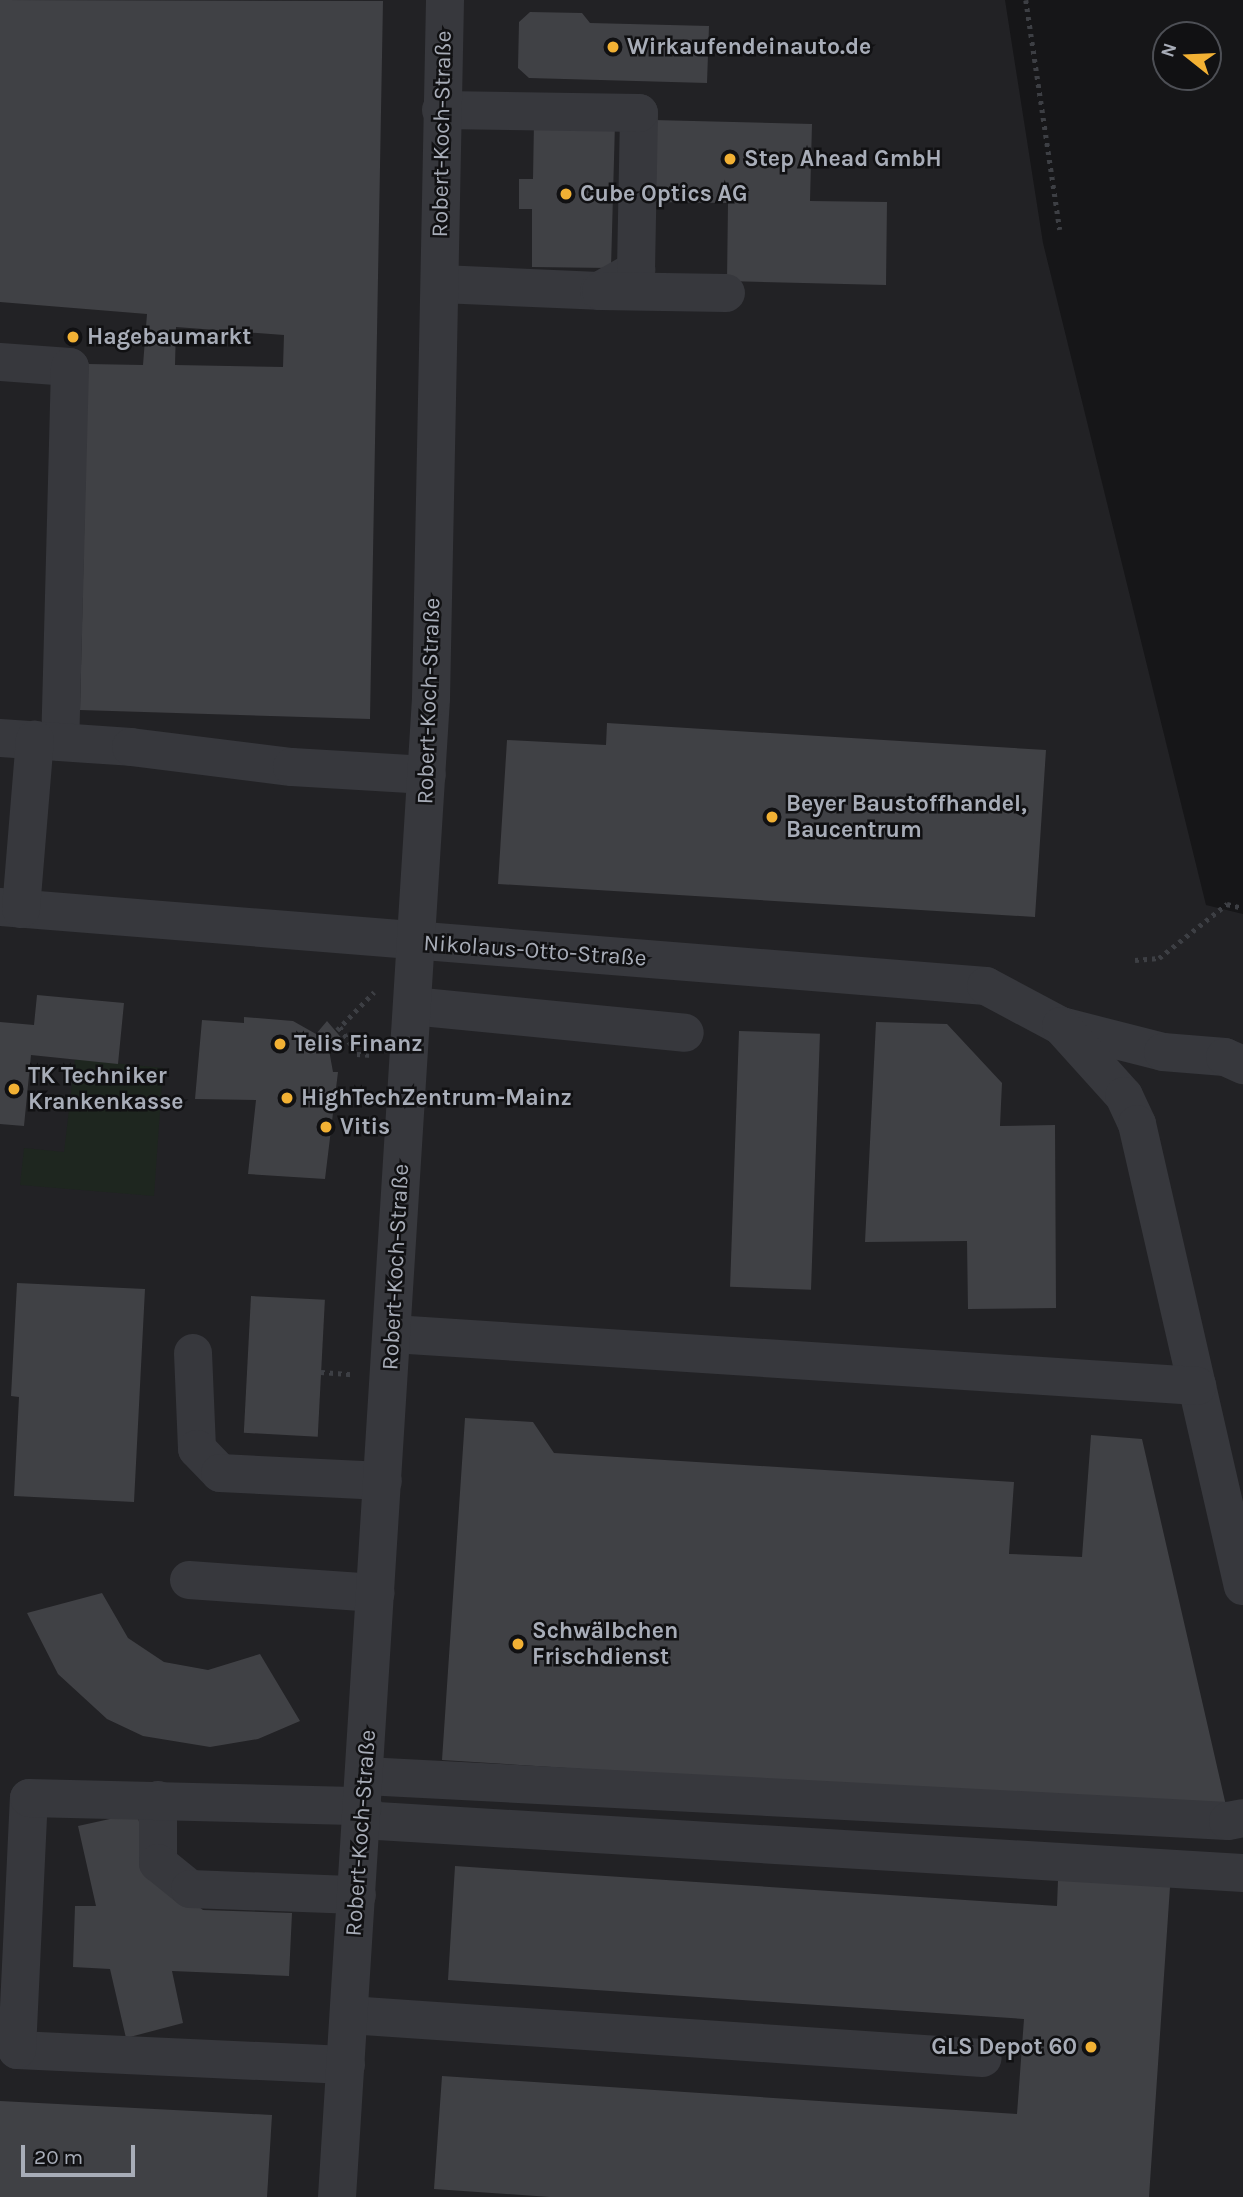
<!DOCTYPE html>
<meta charset="utf-8">
<style>
body{margin:0}
#map{position:relative;width:1243px;height:2197px;overflow:hidden;background:#161618;font-family:Karla,sans-serif}
div>[style]{position:absolute}
[style*='--x']{left:calc(var(--x)*1px);top:calc(var(--y)*1px);width:calc(var(--w)*1px);rotate:calc(var(--a)*1deg)}
.built>*{inset:0;background:#222225}
.green>*{inset:0;background:#1e261f}
.building>*{inset:0;background:#404145;transform-origin:0 0}
.path>*{height:4.5px;margin-top:-2.25px;transform-origin:0;background:repeating-linear-gradient(90deg,#3d3f44 0 3.5px,transparent 0 8.5px)}
.minor>*{height:38px;margin:-19px;padding:0 19px;transform-origin:19px;border-radius:19px;background:#37383d}
.dots>*{width:19px;height:19px;translate:-50% -50%;box-sizing:border-box;border:4px solid #111113;border-radius:50%}
span{translate:-50% -50%;white-space:nowrap;text-align:center;line-height:1.15;-webkit-text-stroke:5px #111113;paint-order:stroke}
.poi-label{font-size:23px;color:#a8adb8;font-weight:700}
.left{translate:0 -50%;text-align:left}
.right{translate:-100% -50%;text-align:right}
.street-label{font-size:23px;color:#a8adb8}
.north{position:absolute;left:1152px;top:21px;width:70px;height:70px;box-sizing:border-box;background:#111113;border:2px solid #4d4f55;border-radius:50%;rotate:288deg;font-size:19px;font-weight:700;line-height:28px;text-align:center;color:#a8adb8}
.north::after{content:'';display:block;margin:auto;width:24px;height:32px;background:#f2b134;clip-path:polygon(50% 0,100% 100%,50% 72%,0 100%)}
.scale{position:absolute;left:21px;top:2145px;width:114px;height:32px;box-sizing:border-box;border:4px solid #a8adb8;border-top:0;padding-left:9px;font-size:21px;line-height:24px;white-space:nowrap;color:#a8adb8;-webkit-text-stroke:5px #111113;paint-order:stroke}
</style>
<div id="map">
<div class="built">
<div style="clip-path:polygon(0 0,1005px 0,1043px 243px,1206px 905px,1243px 914px,1243px 2197px,0 2197px)"></div>
</div>
<div class="green">
<div style="clip-path:polygon(75px 1059px,163px 1068px,154px 1196px,20px 1185px,24px 1148px,64px 1152px)"></div>
</div>
<div class="building">
<div style="clip-path:polygon(evenodd,0 0,383px 1px,370px 719px,80px 710px,88px 364px,143px 365px,147px 314px,0 302px,0 0,176px 327px,284px 335px,283px 367px,175px 365px,176px 327px)"></div>
<div style="clip-path:polygon(530px 12px,582px 13px,590px 23px,709px 26px,707px 83px,529px 78px,518px 68px,519px 22px)"></div>
<div style="clip-path:polygon(653px 120px,812px 124px,810px 201px,887px 202px,886px 285px,727px 281px,728px 203px,652px 202px)"></div>
<div style="clip-path:polygon(534px 121px,615px 123px,611px 268px,532px 267px,532px 209px,519px 209px,519px 179px,533px 179px)"></div>
<div style="clip-path:polygon(607px 723px,1046px 750px,1035px 917px,498px 884px,507px 740px,606px 745px)"></div>
<div style="clip-path:polygon(37px 995px,124px 1003px,118px 1064px,31px 1055px,24px 1126px,0 1124px,0 1022px,34px 1025px)"></div>
<div style="clip-path:polygon(244px 1017px,293px 1021px,316px 1034px,327px 1021px,344px 1041px,329px 1050px,333px 1072px,338px 1072px,325px 1179px,248px 1174px,256px 1100px,195px 1099px,202px 1020px,244px 1023px)"></div>
<div style="clip-path:polygon(876px 1022px,947px 1024px,1002px 1083px,1000px 1126px,1055px 1125px,1056px 1308px,968px 1309px,967px 1241px,865px 1242px)"></div>
<div style="left:739px;top:1031px;width:81px;height:256px;rotate:2deg"></div>
<div style="clip-path:polygon(17px 1283px,145px 1289px,134px 1502px,14px 1496px,19px 1397px,11px 1396px)"></div>
<div style="left:251px;top:1296px;width:74px;height:137px;rotate:3deg"></div>
<div style="clip-path:polygon(465px 1418px,533px 1422px,554px 1453px,1014px 1482px,1009px 1554px,1082px 1557px,1091px 1435px,1142px 1439px,1227px 1810px,442px 1760px)"></div>
<div style="clip-path:polygon(102px 1593px,128px 1638px,164px 1662px,208px 1670px,260px 1654px,300px 1721px,258px 1739px,210px 1747px,143px 1736px,107px 1719px,58px 1674px,27px 1613px)"></div>
<div style="clip-path:polygon(137px 1813px,150px 1870px,203px 1910px,292px 1913px,289px 1976px,172px 1971px,183px 2023px,126px 2038px,110px 1969px,73px 1967px,75px 1906px,96px 1906px,78px 1826px)"></div>
<div style="clip-path:polygon(455px 1866px,1057px 1906px,1058px 1880px,1170px 1887px,1149px 2197px,550px 2197px,434px 2189px,442px 2076px,1017px 2114px,1024px 2019px,448px 1980px)"></div>
<div style="clip-path:polygon(0 2101px,272px 2115px,267px 2197px,0 2197px)"></div>
</div>
<div class="path">
<div style="--x:1026;--y:0;--w:232;--a:81.6"></div>
<div style="--x:1135;--y:960;--w:24;--a:-5"></div>
<div style="--x:1159;--y:958;--w:87;--a:-38.5"></div>
<div style="--x:1227;--y:904;--w:16;--a:14"></div>
<div style="--x:340;--y:1027;--w:32;--a:58"></div>
<div style="--x:357;--y:1054;--w:15;--a:4"></div>
<div style="--x:337;--y:1030;--w:53;--a:-45.8"></div>
<div style="--x:321;--y:1372;--w:31;--a:4"></div>
</div>
<div class="minor">
<div style="--x:441;--y:284;--w:158;--a:2.5"></div>
<div style="--x:599;--y:291;--w:43;--a:-29.6"></div>
<div style="--x:636;--y:270;--w:157;--a:-88.9"></div>
<div style="--x:639;--y:113;--w:198;--a:-179.1"></div>
<div style="--x:601;--y:291;--w:125;--a:0.9"></div>
<div style="--x:0;--y:362;--w:70;--a:4.1"></div>
<div style="--x:70;--y:367;--w:375;--a:91.5"></div>
<div style="--x:0;--y:738;--w:131;--a:3.9"></div>
<div style="--x:131;--y:747;--w:162;--a:7.1"></div>
<div style="--x:292;--y:767;--w:135;--a:3.4"></div>
<div style="--x:0;--y:907;--w:989;--a:4.58"></div>
<div style="--x:986;--y:986;--w:85;--a:28.1"></div>
<div style="--x:1061;--y:1026;--w:105;--a:14.3"></div>
<div style="--x:1163;--y:1052;--w:62;--a:4.6"></div>
<div style="--x:1225;--y:1057;--w:20;--a:24"></div>
<div style="--x:21;--y:909;--w:170;--a:-85.3"></div>
<div style="--x:412;--y:1006;--w:274;--a:5.6"></div>
<div style="--x:1061;--y:1026;--w:94;--a:48"></div>
<div style="--x:1124;--y:1096;--w:31;--a:65"></div>
<div style="--x:1137;--y:1124;--w:474;--a:77.1"></div>
<div style="--x:393;--y:1334;--w:806;--a:3.7"></div>
<div style="--x:193;--y:1353;--w:96;--a:87.6"></div>
<div style="--x:197;--y:1449;--w:33;--a:46"></div>
<div style="--x:220;--y:1473;--w:163;--a:2.8"></div>
<div style="--x:189;--y:1580;--w:187;--a:4"></div>
<div style="--x:365;--y:1776;--w:864;--a:2.98"></div>
<div style="--x:1228;--y:1821;--w:15;--a:-11"></div>
<div style="--x:158;--y:1800;--w:63;--a:90"></div>
<div style="--x:158;--y:1863;--w:41;--a:39.1"></div>
<div style="--x:190;--y:1889;--w:167;--a:2.1"></div>
<div style="--x:361;--y:1820;--w:884;--a:3.44"></div>
<div style="--x:349;--y:2015;--w:635;--a:3.88"></div>
<div style="--x:346;--y:2065;--w:329;--a:-177.4"></div>
<div style="--x:17;--y:2050;--w:252;--a:-87.3"></div>
<div style="--x:29;--y:1798;--w:334;--a:1.4"></div>
<div style="--x:337;--y:2197;--w:1502;--a:-86.41"></div>
<div style="--x:431;--y:698;--w:698;--a:-88.85"></div>
</div>
<div class="dots">
<div style="left:613px;top:47px;background:#f2b134"></div>
<div style="left:730px;top:159px;background:#f2b134"></div>
<div style="left:566px;top:194px;background:#f2b134"></div>
<div style="left:73px;top:337px;background:#f2b134"></div>
<div style="left:772px;top:817px;background:#f2b134"></div>
<div style="left:280px;top:1044px;background:#f2b134"></div>
<div style="left:14px;top:1089px;background:#f2b134"></div>
<div style="left:287px;top:1098px;background:#f2b134"></div>
<div style="left:326px;top:1127px;background:#f2b134"></div>
<div style="left:518px;top:1644px;background:#f2b134"></div>
<div style="left:1091px;top:2047px;background:#f2b134"></div>
</div>
<div class="poi-label">
<span class="left" style="left:627px;top:47px">Wirkaufendeinauto.de</span>
<span class="left" style="left:744px;top:159px">Step Ahead GmbH</span>
<span class="left" style="left:580px;top:194px">Cube Optics AG</span>
<span class="left" style="left:87px;top:337px">Hagebaumarkt</span>
<span class="left" style="left:786px;top:817px">Beyer Baustoffhandel,<br>Baucentrum</span>
<span class="left" style="left:294px;top:1044px">Telis Finanz</span>
<span class="left" style="left:28px;top:1089px">TK Techniker<br>Krankenkasse</span>
<span class="left" style="left:301px;top:1098px">HighTechZentrum-Mainz</span>
<span class="left" style="left:340px;top:1127px">Vitis</span>
<span class="left" style="left:532px;top:1644px">Schwälbchen<br>Frischdienst</span>
<span class="right" style="left:1077px;top:2047px">GLS Depot 60</span>
</div>
<div class="street-label">
<span style="left:442px;top:134px;rotate:-89deg">Robert-Koch-Straße</span>
<span style="left:429px;top:701px;rotate:-88deg">Robert-Koch-Straße</span>
<span style="left:535px;top:951px;rotate:4deg">Nikolaus-Otto-Straße</span>
<span style="left:396px;top:1267px;rotate:-87deg">Robert-Koch-Straße</span>
<span style="left:361px;top:1833px;rotate:-86deg">Robert-Koch-Straße</span>
</div>
<div class="north">N</div>
<div class="scale">20 m</div>
</div>
